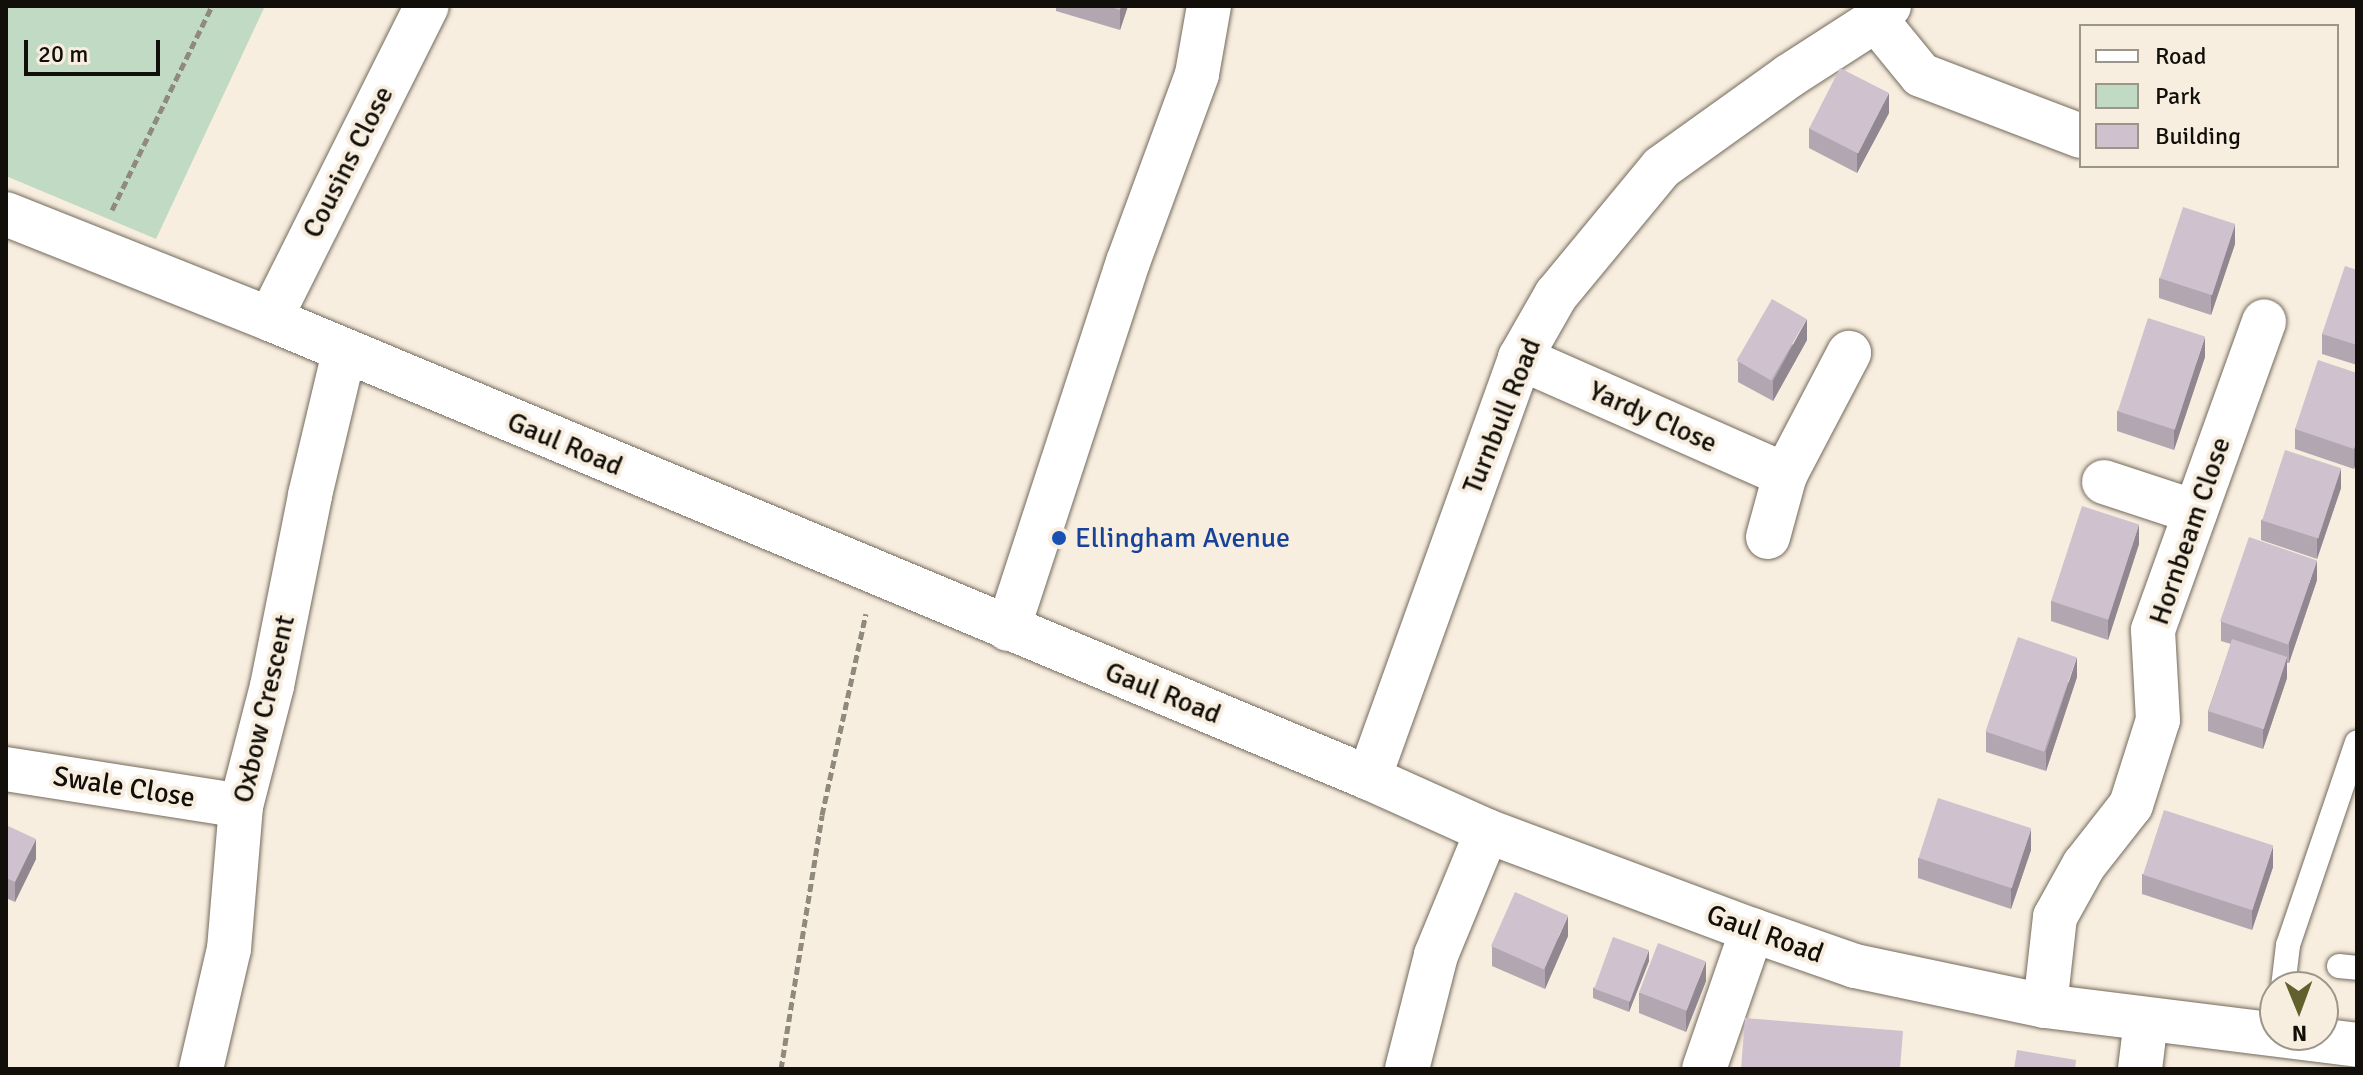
<!DOCTYPE html>
<style>
body{margin:0}
#map{position:relative;width:2363px;height:1075px;overflow:hidden;background:#f8eedf;font-family:Signika,sans-serif}
div>[style]{position:absolute}
[style*='--x']{left:calc(var(--x)*1px);top:calc(var(--y)*1px);width:calc(var(--w)*1px);rotate:calc(var(--a)*1deg)}
.green>*{inset:0;background:#c1dac4}
.path>*{height:5px;margin-top:-2.5px;transform-origin:0;background:repeating-linear-gradient(90deg,#8f897e 0 8px,transparent 0 12px)}
.roads{filter:drop-shadow(0 0 2px #736a5d) drop-shadow(0 0 2px #736a5d)}
.service>*{height:24px;margin:-12px;padding:0 12px;transform-origin:12px;border-radius:12px;background:#fff}
.minor>*{height:44px;margin:-22px;padding:0 22px;transform-origin:22px;border-radius:22px;background:#fff}
.tertiary>*{height:44px;margin:-22px;padding:0 22px;transform-origin:22px;border-radius:22px;background:#fff}
.wall>*{inset:0;background:#b2a6b0}
.shaded-wall>*{inset:0;background:#918790}
.building>*{inset:0;background:#cfc1cd;transform-origin:0 0}
.dots>*{width:22px;height:22px;translate:-50% -50%;box-sizing:border-box;border:4px solid #f8eedf;border-radius:50%}
span{translate:-50% -50%;white-space:nowrap;text-align:center;line-height:1.15;-webkit-text-stroke:8px #f8eedf;paint-order:stroke}
.street-label{font-size:28px;color:#120f0a}
.transit-label{font-size:28px;color:#164399}
.left{translate:0 -50%;text-align:left}
.frame{position:absolute;inset:0;border:8px solid #120f0a;pointer-events:none}
.legend{position:absolute;left:2079px;top:24px;width:260px;height:144px;box-sizing:border-box;background:#f8eedf;border:2px solid #9c958a;margin:0;padding:10px 14px;list-style:none;font-size:24px;color:#120f0a}
.legend li{display:flex;align-items:center;gap:16px;height:40px}
.legend b{width:40px;border:2px solid #9c958a}
.north{position:absolute;left:2259px;top:971px;width:80px;height:80px;box-sizing:border-box;background:#f8eedf;border:2px solid #9c958a;border-radius:50%;rotate:179deg;font-size:22px;font-weight:700;line-height:32px;text-align:center;color:#120f0a}
.north::after{content:'';display:block;margin:auto;width:28px;height:36px;background:#62602d;clip-path:polygon(50% 0,100% 100%,50% 72%,0 100%)}
.scale{position:absolute;left:24px;top:40px;width:136px;height:36px;box-sizing:border-box;border:4px solid #120f0a;border-top:0;padding-left:10px;font-size:24px;line-height:28px;white-space:nowrap;color:#120f0a;-webkit-text-stroke:6px #f8eedf;paint-order:stroke}
</style>
<div id="map">
<div class="green">
<div style="clip-path:polygon(6px 6px,265px 6px,156px 239px,6px 176px)"></div>
</div>
<div class="path">
<div style="--x:112;--y:210;--w:227;--a:-63.9"></div>
<div style="--x:781;--y:1069;--w:257;--a:-80.8"></div>
<div style="--x:822;--y:815;--w:206;--a:-77.7"></div>
</div>
<div class="roads">
<div class="service">
<div style="--x:2339;--y:966;--w:18;--a:6"></div>
<div style="--x:2283;--y:987;--w:42;--a:-83.2"></div>
<div style="--x:2288;--y:945;--w:214;--a:-71.2"></div>
</div>
<div class="minor">
<div style="--x:1876;--y:20;--w:71;--a:50.7"></div>
<div style="--x:1921;--y:75;--w:171;--a:20.9"></div>
<div style="--x:270;--y:319;--w:350;--a:-63.4"></div>
<div style="--x:1520;--y:358;--w:290;--a:23.8"></div>
<div style="--x:2104;--y:482;--w:96;--a:18.2"></div>
<div style="--x:1768;--y:537;--w:64;--a:-74.7"></div>
<div style="--x:1785;--y:475;--w:138;--a:-62.3"></div>
<div style="--x:1008;--y:629;--w:386;--a:-71.9"></div>
<div style="--x:1128;--y:262;--w:200;--a:-69.8"></div>
<div style="--x:1197;--y:74;--w:69;--a:-80"></div>
<div style="--x:6;--y:769;--w:238;--a:8.9"></div>
<div style="--x:1369;--y:778;--w:446;--a:-70.2"></div>
<div style="--x:1520;--y:358;--w:73;--a:-60.3"></div>
<div style="--x:1556;--y:295;--w:166;--a:-50.4"></div>
<div style="--x:1662;--y:167;--w:156;--a:-35.6"></div>
<div style="--x:1789;--y:76;--w:103;--a:-32.8"></div>
<div style="--x:1876;--y:20;--w:19;--a:-47"></div>
<div style="--x:2045;--y:1006;--w:90;--a:-83.6"></div>
<div style="--x:2055;--y:917;--w:60;--a:-60.9"></div>
<div style="--x:2084;--y:865;--w:76;--a:-51.9"></div>
<div style="--x:2131;--y:805;--w:89;--a:-72.4"></div>
<div style="--x:2158;--y:720;--w:90;--a:-93.2"></div>
<div style="--x:2153;--y:630;--w:328;--a:-70.2"></div>
<div style="--x:201;--y:1069;--w:123;--a:-76.9"></div>
<div style="--x:229;--y:949;--w:144;--a:-85.2"></div>
<div style="--x:241;--y:806;--w:124;--a:-75.5"></div>
<div style="--x:272;--y:686;--w:195;--a:-78.7"></div>
<div style="--x:310;--y:495;--w:147;--a:-76.6"></div>
<div style="--x:1407;--y:1069;--w:118;--a:-75.7"></div>
<div style="--x:1436;--y:955;--w:134;--a:-67.6"></div>
<div style="--x:1704;--y:1069;--w:147;--a:-70.9"></div>
<div style="--x:2140;--y:1069;--w:49;--a:-83"></div>
</div>
<div class="tertiary">
<div style="--x:6;--y:214;--w:284;--a:21.7"></div>
<div style="--x:270;--y:319;--w:1191;--a:22.67"></div>
<div style="--x:1369;--y:778;--w:129;--a:24.2"></div>
<div style="--x:1487;--y:831;--w:283;--a:20.5"></div>
<div style="--x:1752;--y:930;--w:109;--a:19.3"></div>
<div style="--x:1855;--y:966;--w:194;--a:11.9"></div>
<div style="--x:2045;--y:1006;--w:314;--a:7.1"></div>
</div>
</div>
<div class="wall">
<div style="clip-path:polygon(1056px 6px,1128px 6px,1120px 30px,1056px 11px)"></div>
<div style="clip-path:polygon(1889px 113px,1857px 173px,1809px 148px,1809px 128px)"></div>
<div style="clip-path:polygon(2235px 244px,2211px 315px,2159px 298px,2159px 278px)"></div>
<div style="clip-path:polygon(2357px 270px,2357px 365px,2322px 354px,2322px 334px)"></div>
<div style="clip-path:polygon(1807px 340px,1773px 401px,1738px 382px,1738px 361px)"></div>
<div style="clip-path:polygon(2205px 357px,2174px 450px,2117px 431px,2117px 411px)"></div>
<div style="clip-path:polygon(2357px 373px,2357px 460px,2354px 469px,2295px 449px,2295px 429px)"></div>
<div style="clip-path:polygon(2341px 488px,2317px 559px,2261px 540px,2261px 520px)"></div>
<div style="clip-path:polygon(2139px 544px,2108px 640px,2051px 621px,2051px 601px)"></div>
<div style="clip-path:polygon(2317px 580px,2289px 663px,2287px 663px,2287px 678px,2263px 749px,2208px 731px,2208px 711px,2231px 644px,2221px 641px,2221px 621px)"></div>
<div style="clip-path:polygon(2077px 677px,2046px 771px,1986px 752px,1986px 732px)"></div>
<div style="clip-path:polygon(6px 825px,36px 859px,15px 902px,6px 898px)"></div>
<div style="clip-path:polygon(2031px 850px,2011px 909px,1918px 878px,1918px 858px)"></div>
<div style="clip-path:polygon(2273px 867px,2252px 930px,2142px 894px,2142px 874px)"></div>
<div style="clip-path:polygon(1568px 936px,1545px 989px,1492px 966px,1492px 946px)"></div>
<div style="clip-path:polygon(1649px 961px,1629px 1012px,1593px 998px,1593px 988px)"></div>
<div style="clip-path:polygon(1706px 981px,1686px 1032px,1639px 1013px,1639px 993px)"></div>
</div>
<div class="shaded-wall">
<div style="clip-path:polygon(1121px 6px,1128px 6px,1120px 30px,1120px 10px)"></div>
<div style="clip-path:polygon(1889px 93px,1889px 113px,1857px 173px,1857px 153px)"></div>
<div style="clip-path:polygon(2235px 224px,2235px 244px,2211px 315px,2211px 295px)"></div>
<div style="clip-path:polygon(1807px 319px,1807px 340px,1773px 401px,1773px 381px)"></div>
<div style="clip-path:polygon(2205px 337px,2205px 357px,2174px 450px,2174px 430px)"></div>
<div style="clip-path:polygon(2357px 440px,2357px 460px,2354px 469px,2354px 449px)"></div>
<div style="clip-path:polygon(2341px 468px,2341px 488px,2317px 559px,2317px 539px)"></div>
<div style="clip-path:polygon(2139px 524px,2139px 544px,2108px 640px,2108px 620px)"></div>
<div style="clip-path:polygon(2317px 560px,2317px 580px,2289px 663px,2289px 643px)"></div>
<div style="clip-path:polygon(2077px 657px,2077px 677px,2046px 771px,2046px 751px)"></div>
<div style="clip-path:polygon(2287px 657px,2287px 678px,2263px 749px,2263px 729px)"></div>
<div style="clip-path:polygon(2031px 829px,2031px 850px,2011px 909px,2011px 889px)"></div>
<div style="clip-path:polygon(36px 839px,36px 859px,15px 902px,15px 882px)"></div>
<div style="clip-path:polygon(2273px 846px,2273px 867px,2252px 930px,2252px 910px)"></div>
<div style="clip-path:polygon(1568px 916px,1568px 936px,1545px 989px,1545px 968px)"></div>
<div style="clip-path:polygon(1649px 950px,1649px 961px,1629px 1012px,1629px 1002px)"></div>
<div style="clip-path:polygon(1706px 961px,1706px 981px,1686px 1032px,1686px 1011px)"></div>
</div>
<div class="building">
<div style="clip-path:polygon(1107px 6px,1121px 6px,1120px 10px)"></div>
<div style="left:1840px;top:68px;width:55px;height:68px;rotate:27deg"></div>
<div style="left:2183px;top:207px;width:55px;height:75px;rotate:18deg"></div>
<div style="clip-path:polygon(2345px 266px,2357px 270px,2357px 345px,2322px 334px)"></div>
<div style="left:1772px;top:299px;width:40px;height:71px;rotate:30deg"></div>
<div style="left:2148px;top:318px;width:60px;height:98px;rotate:18deg"></div>
<div style="clip-path:polygon(2318px 360px,2357px 373px,2357px 440px,2354px 449px,2295px 429px)"></div>
<div style="left:2285px;top:450px;width:59px;height:74px;rotate:18deg"></div>
<div style="left:2082px;top:506px;width:60px;height:100px;rotate:18deg"></div>
<div style="left:2249px;top:537px;width:72px;height:89px;rotate:19deg"></div>
<div style="left:2018px;top:637px;width:62px;height:100px;rotate:19deg"></div>
<div style="left:2232px;top:639px;width:58px;height:76px;rotate:18deg"></div>
<div style="left:1938px;top:798px;width:98px;height:63px;rotate:18deg"></div>
<div style="left:2164px;top:810px;width:115px;height:68px;rotate:18deg"></div>
<div style="clip-path:polygon(6px 825px,36px 839px,15px 882px,6px 878px)"></div>
<div style="left:1515px;top:892px;width:58px;height:59px;rotate:24deg"></div>
<div style="left:1613px;top:937px;width:38px;height:55px;rotate:20deg"></div>
<div style="left:1658px;top:943px;width:51px;height:53px;rotate:21deg"></div>
<div style="clip-path:polygon(1745px 1018px,1903px 1031px,1900px 1069px,1741px 1069px)"></div>
<div style="clip-path:polygon(2017px 1050px,2076px 1060px,2075px 1069px,2014px 1069px)"></div>
</div>
<div class="dots">
<div style="left:1059px;top:538px;background:#1a4fb4"></div>
</div>
<div class="street-label">
<span style="left:348px;top:162px;rotate:-63deg">Cousins Close</span>
<span style="left:1502px;top:416px;rotate:-68deg">Turnbull Road</span>
<span style="left:1653px;top:417px;rotate:24deg">Yardy Close</span>
<span style="left:565px;top:444px;rotate:23deg">Gaul Road</span>
<span style="left:2190px;top:531px;rotate:-71deg">Hornbeam Close</span>
<span style="left:1163px;top:693px;rotate:22deg">Gaul Road</span>
<span style="left:264px;top:709px;rotate:-77deg">Oxbow Crescent</span>
<span style="left:124px;top:787px;rotate:9deg">Swale Close</span>
<span style="left:1765px;top:934px;rotate:20deg">Gaul Road</span>
</div>
<div class="transit-label">
<span class="left" style="left:1075px;top:538px">Ellingham Avenue</span>
</div>
<div class="frame"></div>
<ul class="legend">
<li><b style="height:10px;background:#fff"></b>Road</li>
<li><b style="height:22px;background:#c1dac4"></b>Park</li>
<li><b style="height:22px;background:#cfc1cd"></b>Building</li>
</ul>
<div class="north">N</div>
<div class="scale">20 m</div>
</div>
